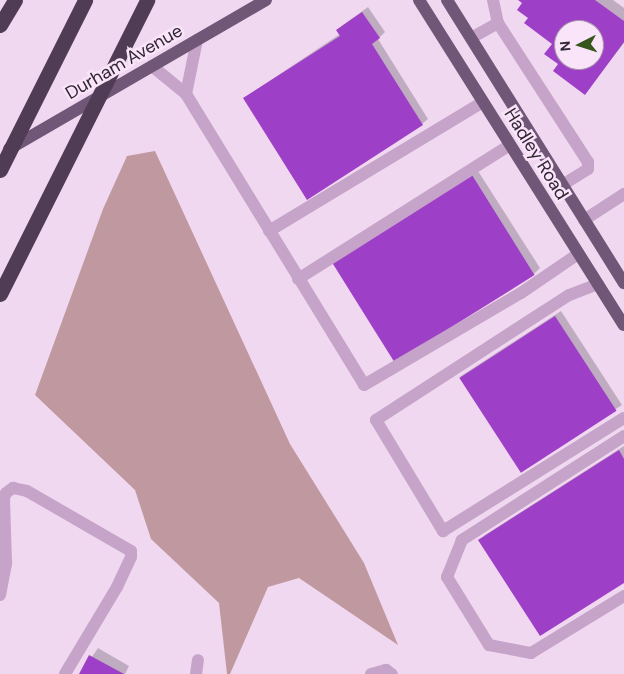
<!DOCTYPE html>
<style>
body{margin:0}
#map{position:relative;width:624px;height:674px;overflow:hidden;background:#f1d8f1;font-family:"DM Sans",sans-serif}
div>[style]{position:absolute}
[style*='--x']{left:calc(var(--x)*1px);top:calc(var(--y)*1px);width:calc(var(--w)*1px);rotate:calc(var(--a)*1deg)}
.green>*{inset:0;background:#c098a0}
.shadow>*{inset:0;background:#0003;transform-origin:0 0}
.building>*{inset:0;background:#9e40c7;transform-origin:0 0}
.minor>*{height:12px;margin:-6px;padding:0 6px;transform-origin:6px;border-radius:6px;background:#c6a4c9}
.major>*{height:12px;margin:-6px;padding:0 6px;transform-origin:6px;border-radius:6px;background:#705777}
.highway>*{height:15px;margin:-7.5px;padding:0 7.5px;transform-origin:7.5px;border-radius:7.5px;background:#503d55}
span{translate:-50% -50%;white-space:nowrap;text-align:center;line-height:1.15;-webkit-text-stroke:5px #f9e4f9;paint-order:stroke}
.street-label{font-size:18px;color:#312634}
.north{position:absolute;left:554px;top:20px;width:50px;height:50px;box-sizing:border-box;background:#f9e4f9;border:1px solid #a998aa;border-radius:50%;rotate:265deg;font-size:14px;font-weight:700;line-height:20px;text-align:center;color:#312634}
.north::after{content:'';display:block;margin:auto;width:18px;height:22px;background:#37561b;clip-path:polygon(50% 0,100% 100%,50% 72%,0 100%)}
</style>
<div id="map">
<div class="green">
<div style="clip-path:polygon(155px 151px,290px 444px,364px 563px,398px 645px,299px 578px,268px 587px,230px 674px,227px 674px,219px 603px,151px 539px,135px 490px,35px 395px,103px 209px,127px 156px)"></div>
</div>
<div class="shadow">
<div style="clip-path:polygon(evenodd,520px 0,613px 0,624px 8px,624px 43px,585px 93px,559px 64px,554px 43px,520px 0,564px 30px,594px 30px,594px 60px,564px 60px,564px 30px)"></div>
<div style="clip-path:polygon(368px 7px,385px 32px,378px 39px,428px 119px,422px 124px,244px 98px,340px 34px,337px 30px,343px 25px)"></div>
<div style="clip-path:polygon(478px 171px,540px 268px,534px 274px,335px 266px)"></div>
<div style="left:561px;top:311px;width:112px;height:121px;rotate:57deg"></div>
<div style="clip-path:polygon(624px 446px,624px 582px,480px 540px,485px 535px)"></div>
<div style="clip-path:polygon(98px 648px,129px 666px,125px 674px,80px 674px)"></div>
</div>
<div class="building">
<div style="clip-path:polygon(evenodd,518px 0,595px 0,624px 21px,624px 42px,585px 95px,553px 71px,558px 64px,544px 54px,552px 44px,524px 23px,528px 18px,517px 10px,522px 3px,518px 0,564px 30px,594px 30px,594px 60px,564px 60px,564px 30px)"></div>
<div style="clip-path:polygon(362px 12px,380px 38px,372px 44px,423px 125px,307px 200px,243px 98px,340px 36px,336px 30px)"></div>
<div style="left:472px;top:175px;width:118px;height:165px;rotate:58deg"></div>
<div style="left:555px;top:316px;width:113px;height:114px;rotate:57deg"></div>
<div style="clip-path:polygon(619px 450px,624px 459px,624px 583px,540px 636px,478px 540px)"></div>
<div style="clip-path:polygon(89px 655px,124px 674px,79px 674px)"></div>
</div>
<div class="minor">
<div style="--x:493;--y:0;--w:24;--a:78"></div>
<div style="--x:498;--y:23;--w:166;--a:57.1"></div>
<div style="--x:588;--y:162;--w:7;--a:90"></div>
<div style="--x:588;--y:169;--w:31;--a:148"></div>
<div style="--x:471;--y:38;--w:31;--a:-29"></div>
<div style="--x:152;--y:66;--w:44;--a:39.5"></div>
<div style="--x:186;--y:94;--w:341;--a:58.5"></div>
<div style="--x:364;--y:385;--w:182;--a:-30.4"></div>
<div style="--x:521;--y:293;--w:69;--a:-34.4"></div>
<div style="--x:186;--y:94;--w:55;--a:-78.5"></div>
<div style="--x:584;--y:220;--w:48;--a:-33"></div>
<div style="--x:269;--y:231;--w:250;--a:-31.1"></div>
<div style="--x:298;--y:279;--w:251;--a:-32.3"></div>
<div style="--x:598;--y:284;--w:31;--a:159"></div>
<div style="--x:569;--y:295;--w:230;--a:147.1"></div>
<div style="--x:376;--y:420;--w:130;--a:58.9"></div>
<div style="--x:443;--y:531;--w:213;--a:-32"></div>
<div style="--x:624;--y:436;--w:193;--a:147.3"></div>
<div style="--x:462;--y:540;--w:40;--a:112"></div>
<div style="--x:447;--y:577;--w:80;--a:58.3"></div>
<div style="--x:489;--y:645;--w:43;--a:10.8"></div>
<div style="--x:531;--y:653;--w:109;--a:-31.5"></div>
<div style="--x:0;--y:595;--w:33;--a:-79"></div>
<div style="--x:6;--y:563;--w:65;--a:-91.8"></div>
<div style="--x:4;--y:498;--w:5;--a:-68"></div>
<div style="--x:6;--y:493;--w:9;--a:-36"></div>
<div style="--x:13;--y:488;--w:14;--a:12"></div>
<div style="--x:27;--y:491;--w:120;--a:30"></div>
<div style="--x:131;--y:551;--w:6;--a:90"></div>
<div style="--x:131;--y:557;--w:33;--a:115"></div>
<div style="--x:117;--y:587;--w:101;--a:120.9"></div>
<div style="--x:196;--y:674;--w:14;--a:-82"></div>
<div style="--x:371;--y:674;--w:16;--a:-15"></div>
<div style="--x:386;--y:670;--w:7;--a:34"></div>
</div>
<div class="major">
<div style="--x:419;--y:0;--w:384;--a:57.8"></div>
<div style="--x:447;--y:0;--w:334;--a:58"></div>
<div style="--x:9;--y:149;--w:297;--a:-30.1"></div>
</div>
<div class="highway">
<div style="--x:0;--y:25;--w:29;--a:-59"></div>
<div style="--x:0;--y:170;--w:190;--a:-63.4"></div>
<div style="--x:0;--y:294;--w:329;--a:-63.4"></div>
</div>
<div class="street-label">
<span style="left:124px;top:62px;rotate:-30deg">Durham Avenue</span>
<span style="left:536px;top:154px;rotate:58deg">Hadley Road</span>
</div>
<div class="north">N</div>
</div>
